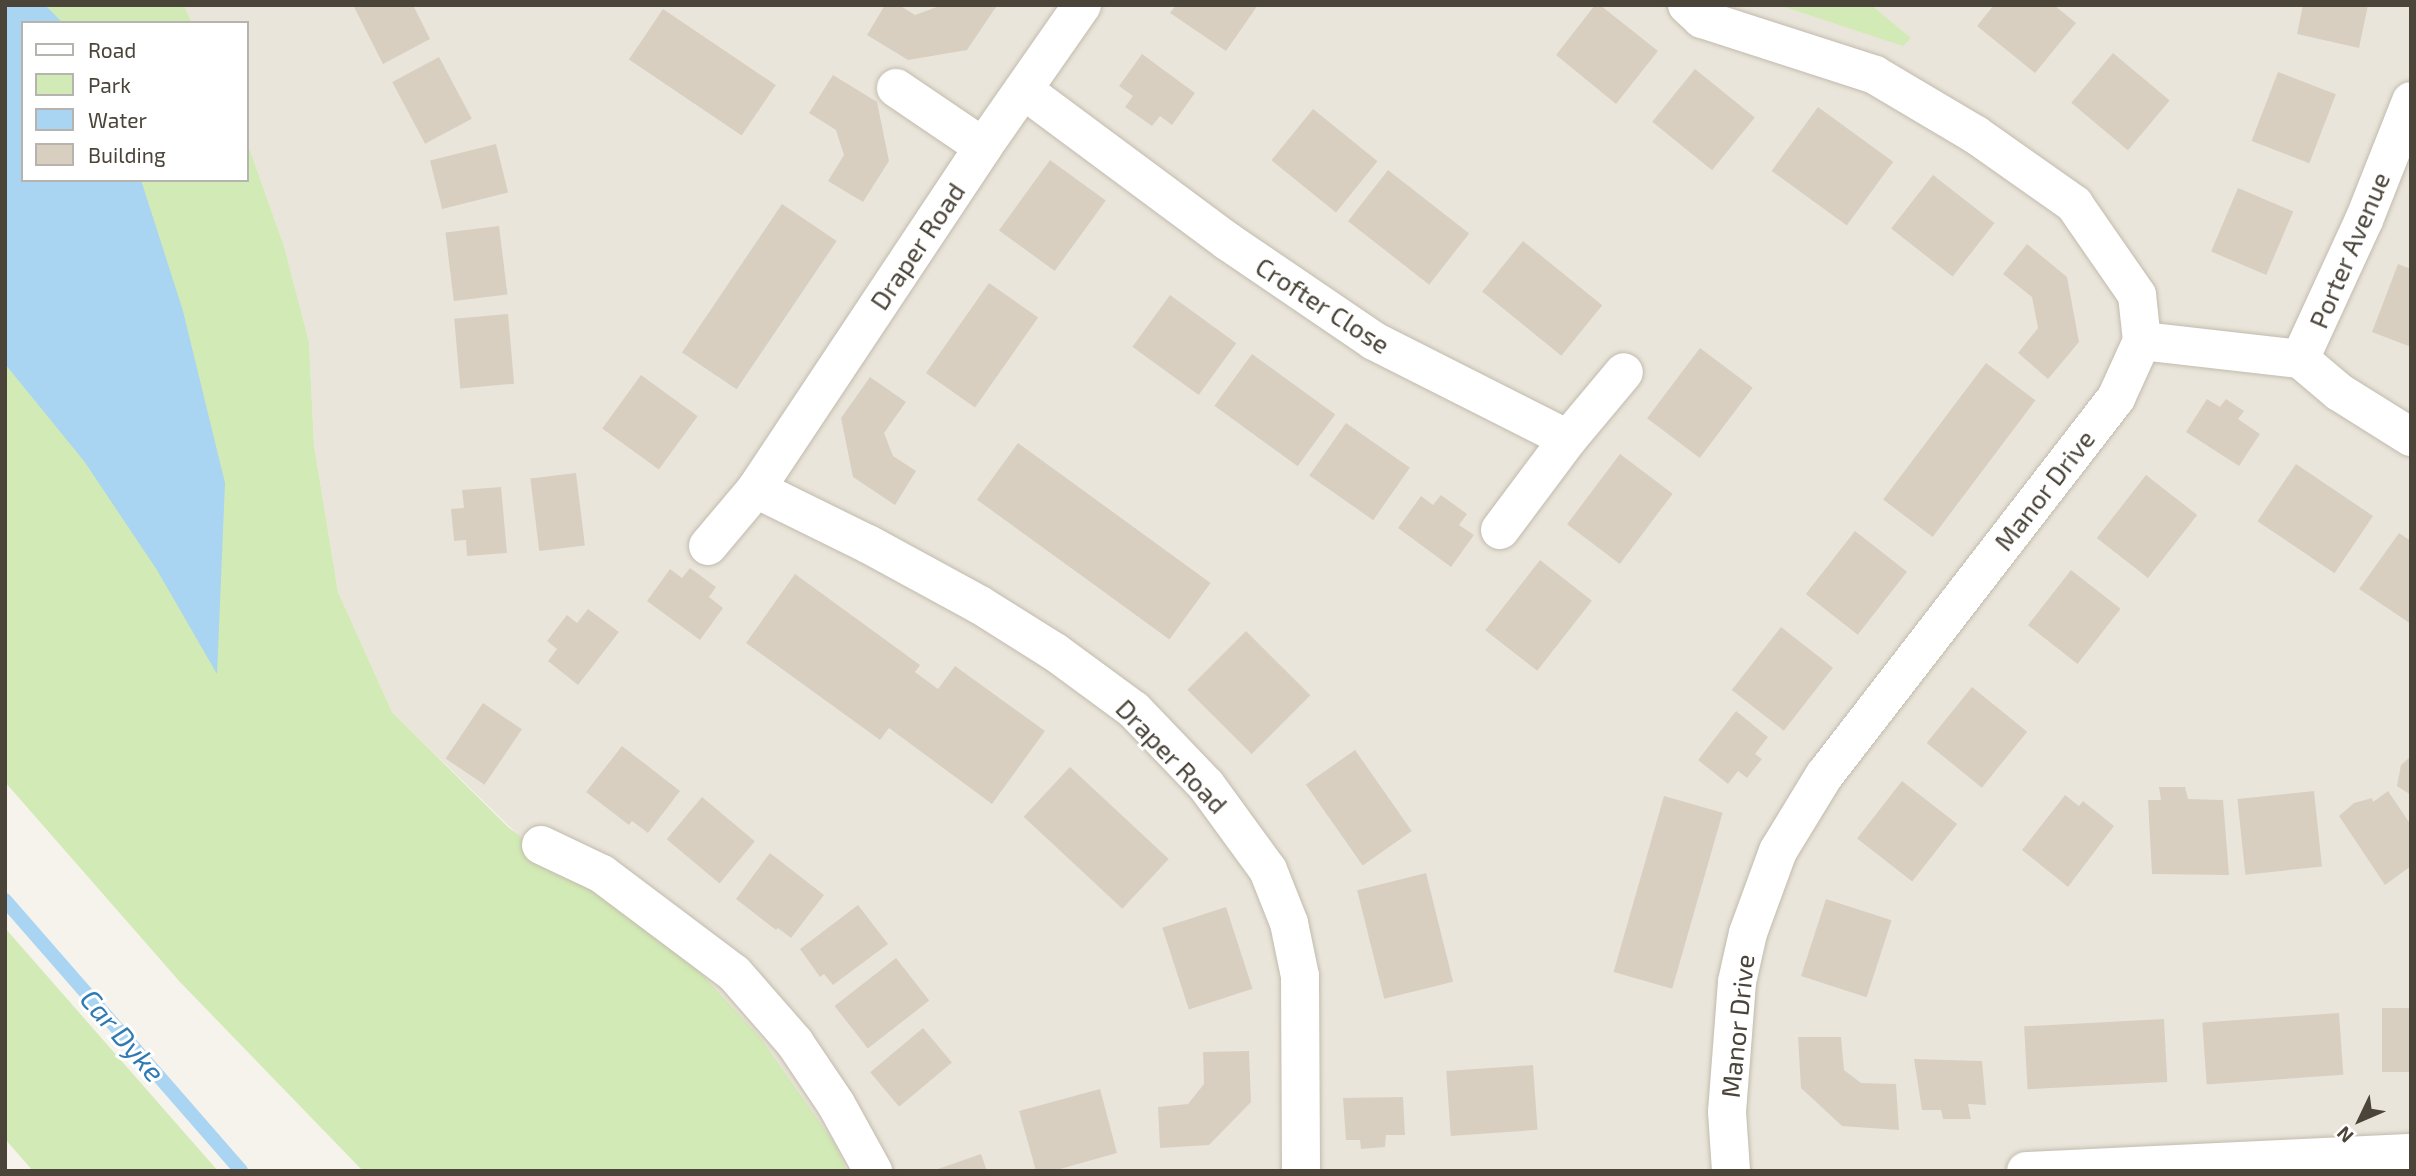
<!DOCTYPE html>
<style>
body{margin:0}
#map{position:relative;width:2416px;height:1176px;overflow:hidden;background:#f6f3ec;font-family:"Exo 2",sans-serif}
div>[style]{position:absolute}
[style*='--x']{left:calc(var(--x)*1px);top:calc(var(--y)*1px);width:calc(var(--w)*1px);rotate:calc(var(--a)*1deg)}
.residential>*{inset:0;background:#eae5da}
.green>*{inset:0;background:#d2eab5}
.water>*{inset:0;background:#a9d4f2}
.stream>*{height:14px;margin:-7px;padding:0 7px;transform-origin:7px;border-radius:7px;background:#a9d4f2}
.building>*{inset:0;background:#d8cfc1;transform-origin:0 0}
.roads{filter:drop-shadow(0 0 2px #c2bbae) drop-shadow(0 0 2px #c2bbae)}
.minor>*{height:38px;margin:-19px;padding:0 19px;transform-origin:19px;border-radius:19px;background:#fff}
span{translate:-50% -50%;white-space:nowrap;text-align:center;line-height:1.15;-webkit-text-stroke:6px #fff;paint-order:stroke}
.street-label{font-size:26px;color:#4b4439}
.water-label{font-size:28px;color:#2e7ab2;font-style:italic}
.frame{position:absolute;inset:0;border:7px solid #4b4439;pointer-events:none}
.legend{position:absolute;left:21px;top:21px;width:228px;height:161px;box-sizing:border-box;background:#fff;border:2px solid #b7b4b0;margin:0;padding:9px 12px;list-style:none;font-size:21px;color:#4b4439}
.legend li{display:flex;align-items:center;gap:14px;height:35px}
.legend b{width:35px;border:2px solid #b7b4b0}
.north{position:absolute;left:2325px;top:1085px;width:70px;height:70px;-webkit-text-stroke:5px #fff;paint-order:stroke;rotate:226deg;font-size:19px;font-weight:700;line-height:28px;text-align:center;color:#4b4439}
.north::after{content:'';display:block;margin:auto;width:24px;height:32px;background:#4b4439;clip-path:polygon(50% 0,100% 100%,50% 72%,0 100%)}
</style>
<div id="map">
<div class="residential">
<div style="clip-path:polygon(184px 5px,2411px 5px,2411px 1171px,847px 1171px,835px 1144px,392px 712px,338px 592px,314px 445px,309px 342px,284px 246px,247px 142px,247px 23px,192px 23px)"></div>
</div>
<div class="green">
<div style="clip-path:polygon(5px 5px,184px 5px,192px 23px,23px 23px,23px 180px,247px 180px,247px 142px,284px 246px,309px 342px,314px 445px,338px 592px,392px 712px,508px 827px,691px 963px,759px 1036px,835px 1144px,847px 1171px,363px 1171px,180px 982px,5px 782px)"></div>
<div style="clip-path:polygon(1779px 5px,1871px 5px,1911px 38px,1903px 46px)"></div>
<div style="clip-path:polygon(5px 928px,218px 1171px,33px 1171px,5px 1139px)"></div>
</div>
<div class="water">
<div style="clip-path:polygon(5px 5px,45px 5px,63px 23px,23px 23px,23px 180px,141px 180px,183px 311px,225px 483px,217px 674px,157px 570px,84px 461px,5px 364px)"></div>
</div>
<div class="stream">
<div style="--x:5;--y:900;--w:359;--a:48.9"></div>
</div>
<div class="building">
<div style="clip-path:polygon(353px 5px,413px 5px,430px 39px,383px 64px)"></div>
<div style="clip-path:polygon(885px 5px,899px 5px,915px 15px,942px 5px,996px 7px,967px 50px,908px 60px,867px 35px)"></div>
<div style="clip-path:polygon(1176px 5px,1258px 5px,1226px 51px,1170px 13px)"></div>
<div style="clip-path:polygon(1595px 5px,1600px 5px,1658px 51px,1616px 104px,1556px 55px)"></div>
<div style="clip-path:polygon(1994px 5px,2054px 5px,2076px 23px,2035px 73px,1977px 26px)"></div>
<div style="clip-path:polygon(2303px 5px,2368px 5px,2359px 48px,2297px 34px)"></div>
<div style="left:663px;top:9px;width:136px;height:61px;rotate:34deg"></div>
<div style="left:2113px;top:53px;width:74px;height:65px;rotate:40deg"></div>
<div style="clip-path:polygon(1142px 54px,1195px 93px,1172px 125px,1160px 116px,1152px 126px,1125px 107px,1133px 96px,1119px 86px)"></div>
<div style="left:439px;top:57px;width:70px;height:53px;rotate:62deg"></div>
<div style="left:1695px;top:69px;width:77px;height:68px;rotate:39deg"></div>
<div style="left:2278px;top:72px;width:62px;height:74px;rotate:21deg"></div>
<div style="clip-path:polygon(833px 75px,877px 102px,889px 161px,863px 202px,828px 181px,844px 155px,836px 130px,809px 113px)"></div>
<div style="left:1818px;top:107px;width:93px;height:79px;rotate:36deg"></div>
<div style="left:1313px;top:109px;width:83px;height:66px;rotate:39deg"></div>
<div style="left:496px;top:144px;width:50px;height:68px;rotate:76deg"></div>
<div style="left:1050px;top:160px;width:69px;height:87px;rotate:36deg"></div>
<div style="left:1388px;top:170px;width:103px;height:65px;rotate:38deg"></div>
<div style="left:1933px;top:175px;width:78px;height:68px;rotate:38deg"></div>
<div style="left:2238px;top:188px;width:60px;height:69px;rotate:23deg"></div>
<div style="left:782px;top:204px;width:66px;height:179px;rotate:34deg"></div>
<div style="left:499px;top:226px;width:69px;height:54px;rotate:83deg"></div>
<div style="left:1523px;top:241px;width:102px;height:65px;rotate:39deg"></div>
<div style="clip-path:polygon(2027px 244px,2067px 277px,2079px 342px,2048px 379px,2018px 353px,2038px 328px,2032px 297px,2003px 274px)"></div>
<div style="clip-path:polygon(2398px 264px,2411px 269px,2411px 347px,2372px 332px)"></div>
<div style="left:989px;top:283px;width:60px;height:110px;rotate:35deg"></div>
<div style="left:1170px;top:295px;width:82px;height:64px;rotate:36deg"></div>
<div style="left:508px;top:314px;width:70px;height:54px;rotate:85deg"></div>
<div style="left:1700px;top:348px;width:66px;height:88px;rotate:37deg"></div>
<div style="left:1252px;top:354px;width:103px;height:64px;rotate:36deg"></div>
<div style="left:1986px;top:363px;width:62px;height:171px;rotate:37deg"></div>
<div style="left:641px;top:375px;width:70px;height:66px;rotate:36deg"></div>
<div style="clip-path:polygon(870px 377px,906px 402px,884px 433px,893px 456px,916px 471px,895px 505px,853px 477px,841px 418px)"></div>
<div style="clip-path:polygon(2207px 399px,2220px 407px,2226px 399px,2244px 411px,2238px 419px,2260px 434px,2239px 466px,2186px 432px)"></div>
<div style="left:1346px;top:423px;width:78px;height:64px;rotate:35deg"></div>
<div style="left:1018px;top:443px;width:238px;height:70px;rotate:36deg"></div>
<div style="left:1620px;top:454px;width:66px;height:88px;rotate:37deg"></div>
<div style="left:2296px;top:464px;width:93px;height:69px;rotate:34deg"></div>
<div style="left:576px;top:473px;width:73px;height:46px;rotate:83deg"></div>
<div style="left:2146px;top:475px;width:65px;height:80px;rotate:38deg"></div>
<div style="clip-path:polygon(501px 487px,507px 553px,467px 556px,466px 540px,454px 541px,451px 509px,464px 508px,462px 490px)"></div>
<div style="clip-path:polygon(1441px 495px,1467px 514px,1459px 525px,1474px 535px,1451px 567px,1398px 528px,1421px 496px,1433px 505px)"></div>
<div style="left:1855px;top:531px;width:66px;height:80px;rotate:38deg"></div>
<div style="clip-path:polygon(2399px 533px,2411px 541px,2411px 624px,2359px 589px)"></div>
<div style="left:1540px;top:560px;width:66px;height:89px;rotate:38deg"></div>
<div style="clip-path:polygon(690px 568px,716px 587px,709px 597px,723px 608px,700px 640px,647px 601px,670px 569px,682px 578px)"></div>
<div style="left:2071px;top:570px;width:63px;height:70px;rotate:38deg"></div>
<div style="clip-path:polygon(795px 574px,920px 665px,915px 672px,938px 689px,955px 666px,1045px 731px,992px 804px,889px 728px,880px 740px,746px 643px)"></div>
<div style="clip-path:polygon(588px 609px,619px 632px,578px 685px,548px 661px,557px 649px,547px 641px,567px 615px,577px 623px)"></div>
<div style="left:1781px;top:627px;width:66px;height:80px;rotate:38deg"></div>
<div style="left:1246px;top:631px;width:91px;height:83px;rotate:45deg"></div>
<div style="left:1972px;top:687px;width:71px;height:72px;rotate:39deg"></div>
<div style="left:483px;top:703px;width:47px;height:67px;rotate:34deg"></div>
<div style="clip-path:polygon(1736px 711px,1768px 737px,1755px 754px,1762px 759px,1747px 778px,1738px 771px,1728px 784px,1698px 760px)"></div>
<div style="clip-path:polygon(622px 746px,680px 791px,648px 833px,632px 821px,629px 825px,586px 792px)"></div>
<div style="left:1355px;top:750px;width:99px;height:60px;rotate:55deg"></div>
<div style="clip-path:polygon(2411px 756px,2411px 795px,2397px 786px,2401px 765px)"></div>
<div style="left:1070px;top:767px;width:135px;height:68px;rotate:43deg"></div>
<div style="left:1902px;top:781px;width:70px;height:73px;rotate:38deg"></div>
<div style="clip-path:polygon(2159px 787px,2185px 787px,2188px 799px,2223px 800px,2229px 875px,2152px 874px,2148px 800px,2161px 800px)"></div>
<div style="left:2314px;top:791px;width:76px;height:77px;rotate:84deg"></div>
<div style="clip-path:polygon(2388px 791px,2411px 825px,2411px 866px,2385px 885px,2339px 816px,2354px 803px,2372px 798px,2373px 802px)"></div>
<div style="clip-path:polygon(2065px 795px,2079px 806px,2083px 801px,2114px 826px,2068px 887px,2022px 850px)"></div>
<div style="left:1664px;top:796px;width:61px;height:183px;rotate:16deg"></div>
<div style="left:702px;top:797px;width:69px;height:55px;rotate:40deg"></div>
<div style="clip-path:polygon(770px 853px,824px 895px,791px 938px,778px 928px,776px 930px,736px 899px)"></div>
<div style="left:1426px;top:873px;width:112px;height:71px;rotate:76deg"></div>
<div style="left:1826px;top:899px;width:69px;height:81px;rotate:18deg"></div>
<div style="clip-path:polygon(858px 905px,888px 944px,833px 985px,824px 974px,820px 977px,800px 949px)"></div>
<div style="left:1226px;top:907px;width:86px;height:67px;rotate:72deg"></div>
<div style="left:896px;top:958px;width:54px;height:78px;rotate:52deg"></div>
<div style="left:2411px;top:1008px;width:64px;height:29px;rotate:90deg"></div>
<div style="left:2339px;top:1013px;width:62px;height:137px;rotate:86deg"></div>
<div style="left:2164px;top:1019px;width:63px;height:140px;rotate:87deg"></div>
<div style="left:923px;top:1028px;width:45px;height:69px;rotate:50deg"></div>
<div style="clip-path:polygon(1798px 1037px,1841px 1037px,1844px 1070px,1861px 1083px,1896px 1084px,1899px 1130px,1842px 1126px,1801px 1088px)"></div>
<div style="clip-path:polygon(1249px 1051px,1251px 1102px,1209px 1145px,1160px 1148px,1158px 1107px,1188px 1104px,1204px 1084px,1203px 1052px)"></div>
<div style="clip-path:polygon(1914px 1059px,1982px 1061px,1986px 1105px,1968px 1104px,1971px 1119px,1943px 1119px,1941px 1110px,1922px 1110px)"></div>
<div style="left:1533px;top:1065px;width:65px;height:87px;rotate:86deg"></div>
<div style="clip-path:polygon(1100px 1089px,1117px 1153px,1053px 1171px,1036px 1171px,1019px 1111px)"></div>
<div style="clip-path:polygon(1403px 1097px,1405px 1135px,1386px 1135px,1385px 1147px,1361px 1149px,1360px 1140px,1346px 1140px,1343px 1098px)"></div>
<div style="clip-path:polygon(981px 1154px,987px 1171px,935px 1171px,935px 1170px)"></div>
</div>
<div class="roads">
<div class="minor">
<div style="--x:1687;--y:5;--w:21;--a:43"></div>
<div style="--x:1702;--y:19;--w:182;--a:17.9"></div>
<div style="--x:1875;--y:75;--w:117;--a:30.7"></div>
<div style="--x:1976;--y:135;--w:120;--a:35.1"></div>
<div style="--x:2074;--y:204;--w:111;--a:55.3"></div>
<div style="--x:2137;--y:295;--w:46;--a:83.8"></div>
<div style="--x:2142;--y:341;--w:63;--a:114.5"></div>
<div style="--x:2116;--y:398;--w:475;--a:127.7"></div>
<div style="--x:1825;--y:774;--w:90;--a:121.4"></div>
<div style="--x:1778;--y:851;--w:87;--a:110.1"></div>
<div style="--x:1748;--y:933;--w:50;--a:102.7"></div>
<div style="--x:1737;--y:982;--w:130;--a:94.4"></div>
<div style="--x:1727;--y:1112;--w:59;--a:86.1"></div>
<div style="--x:896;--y:88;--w:105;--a:34.1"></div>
<div style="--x:1025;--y:91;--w:252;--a:36.6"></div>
<div style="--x:1227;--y:241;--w:178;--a:34.2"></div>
<div style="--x:1374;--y:341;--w:217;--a:26.8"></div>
<div style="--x:1568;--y:439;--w:87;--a:-50.1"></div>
<div style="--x:2142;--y:341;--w:159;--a:6.5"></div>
<div style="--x:2300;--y:359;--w:51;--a:40.2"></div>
<div style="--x:2339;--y:392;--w:85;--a:32"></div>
<div style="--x:2300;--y:359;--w:153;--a:-65.3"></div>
<div style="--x:2364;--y:220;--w:128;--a:-68.4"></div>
<div style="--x:756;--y:489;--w:125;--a:26.2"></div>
<div style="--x:868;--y:544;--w:128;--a:28.6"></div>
<div style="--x:980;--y:605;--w:89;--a:32.1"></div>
<div style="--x:1055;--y:652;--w:98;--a:36.3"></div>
<div style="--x:1134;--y:710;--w:104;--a:46.2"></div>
<div style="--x:1206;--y:785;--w:105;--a:53.9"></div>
<div style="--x:1268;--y:870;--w:57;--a:68.4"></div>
<div style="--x:1289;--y:923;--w:54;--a:78.3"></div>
<div style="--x:1300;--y:976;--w:195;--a:89.7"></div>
<div style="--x:1500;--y:530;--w:114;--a:-53.2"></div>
<div style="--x:708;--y:546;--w:75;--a:-49.9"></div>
<div style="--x:756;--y:489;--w:410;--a:-56.4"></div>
<div style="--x:983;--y:147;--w:173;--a:-55.1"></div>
<div style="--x:541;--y:845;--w:68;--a:25.4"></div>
<div style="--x:602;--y:874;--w:165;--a:36.9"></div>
<div style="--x:734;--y:973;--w:93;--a:48.9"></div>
<div style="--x:795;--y:1043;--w:73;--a:56.1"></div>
<div style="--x:836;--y:1104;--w:77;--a:61.1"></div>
<div style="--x:2026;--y:1171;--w:385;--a:-2.7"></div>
</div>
</div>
<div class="street-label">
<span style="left:917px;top:246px;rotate:-56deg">Draper Road</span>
<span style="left:2349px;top:250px;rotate:-67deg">Porter Avenue</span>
<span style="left:1323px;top:305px;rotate:33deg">Crofter Close</span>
<span style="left:2044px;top:490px;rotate:-52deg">Manor Drive</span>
<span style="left:1172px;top:756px;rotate:46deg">Draper Road</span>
<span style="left:1737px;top:1026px;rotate:-84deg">Manor Drive</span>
</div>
<div class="water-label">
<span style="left:123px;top:1035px;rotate:49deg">Car Dyke</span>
</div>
<div class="frame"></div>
<ul class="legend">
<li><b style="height:9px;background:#fff"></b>Road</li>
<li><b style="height:19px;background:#d2eab5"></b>Park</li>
<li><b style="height:19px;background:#a9d4f2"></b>Water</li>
<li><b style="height:19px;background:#d8cfc1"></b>Building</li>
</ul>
<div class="north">N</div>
</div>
